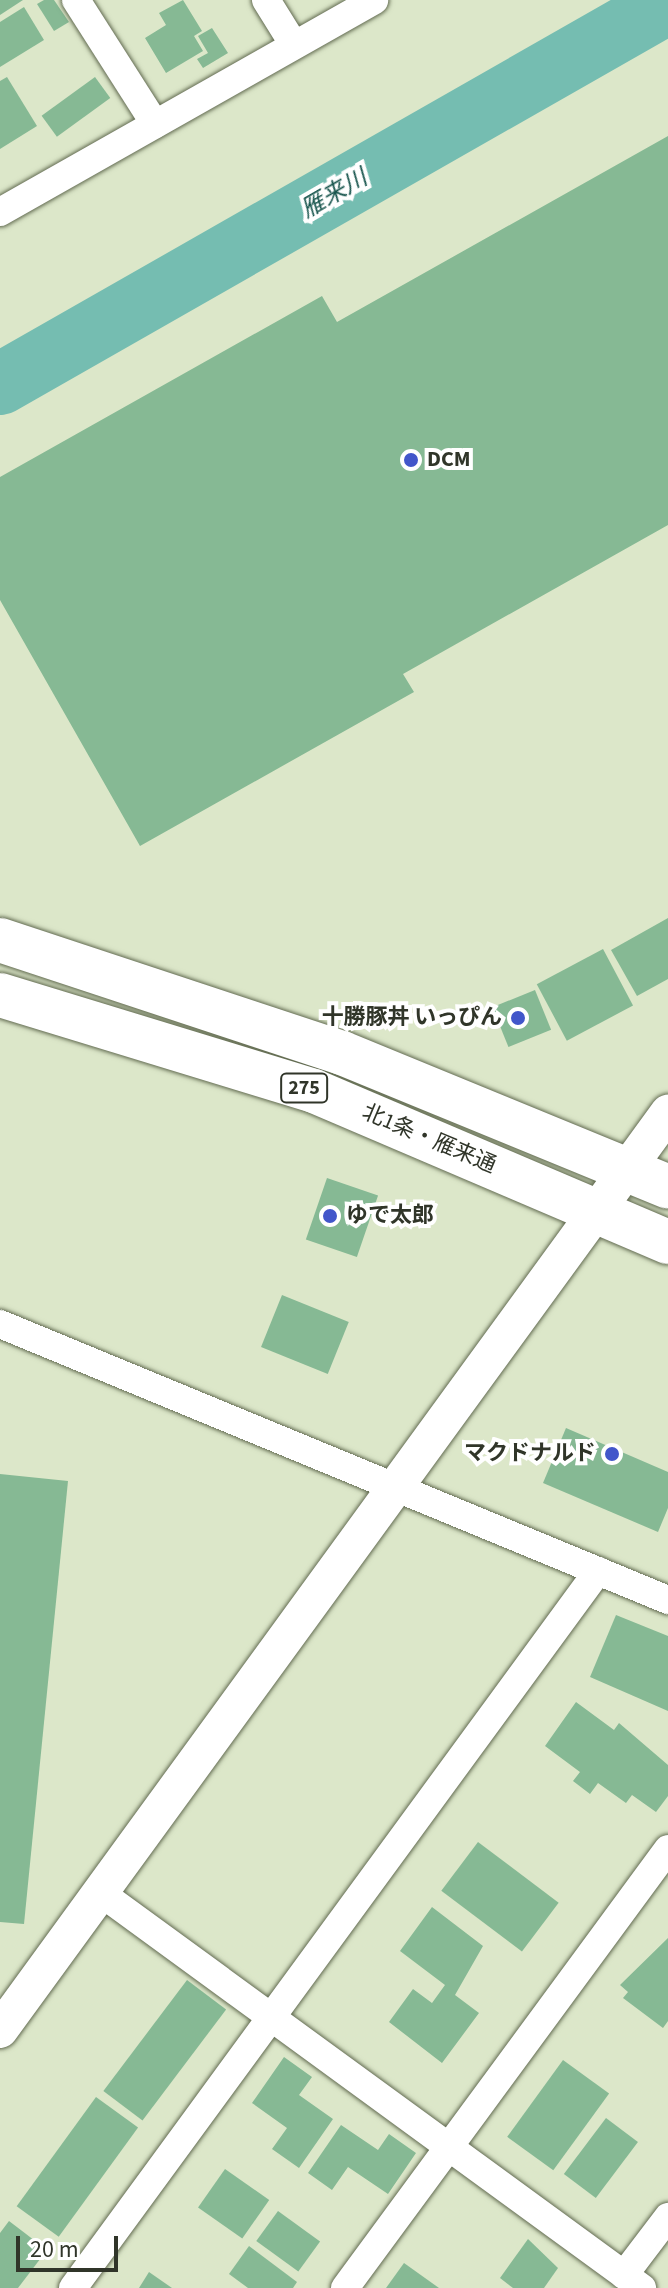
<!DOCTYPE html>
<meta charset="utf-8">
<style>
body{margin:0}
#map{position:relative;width:668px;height:2288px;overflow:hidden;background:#dce7c9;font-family:"Source Sans 3","Noto Sans JP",sans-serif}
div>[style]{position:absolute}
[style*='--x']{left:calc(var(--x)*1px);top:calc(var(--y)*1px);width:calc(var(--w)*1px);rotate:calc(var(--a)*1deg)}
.river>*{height:62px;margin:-31px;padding:0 31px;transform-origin:31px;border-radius:31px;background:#75bdb1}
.building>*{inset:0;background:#86b994;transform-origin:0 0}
.roads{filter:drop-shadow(0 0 2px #626b51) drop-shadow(0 0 2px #626b51)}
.minor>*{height:28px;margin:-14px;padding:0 14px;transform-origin:14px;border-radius:14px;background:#fff}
.tertiary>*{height:36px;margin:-18px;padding:0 18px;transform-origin:18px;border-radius:18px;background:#fff}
.trunk>*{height:44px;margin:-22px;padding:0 22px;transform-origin:22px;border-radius:22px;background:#fff}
.dots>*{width:22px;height:22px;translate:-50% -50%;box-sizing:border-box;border:4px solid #fff;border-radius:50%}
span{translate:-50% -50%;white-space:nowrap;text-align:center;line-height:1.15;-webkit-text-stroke:8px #fff;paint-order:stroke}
.shield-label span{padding:2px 6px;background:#fff;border:2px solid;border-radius:6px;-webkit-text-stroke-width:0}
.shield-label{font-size:20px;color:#303529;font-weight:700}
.poi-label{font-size:22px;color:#303529;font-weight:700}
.left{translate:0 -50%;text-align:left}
.right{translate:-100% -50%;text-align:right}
.street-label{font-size:22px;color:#303529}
.water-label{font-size:24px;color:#19564e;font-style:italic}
.scale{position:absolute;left:16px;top:2236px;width:102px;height:36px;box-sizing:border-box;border:4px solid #303529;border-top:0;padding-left:10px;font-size:24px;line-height:28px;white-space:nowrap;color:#303529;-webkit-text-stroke:6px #fff;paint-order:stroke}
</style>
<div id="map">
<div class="river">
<div style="--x:0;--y:384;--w:769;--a:-29.7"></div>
</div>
<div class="building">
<div style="clip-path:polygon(0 0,23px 0,0 15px)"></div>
<div style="clip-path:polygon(44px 0,54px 0,69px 22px,54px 31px,37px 4px)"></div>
<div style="clip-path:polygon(183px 0,202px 31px,194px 36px,203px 51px,166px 73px,145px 38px,166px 25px,159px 13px)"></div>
<div style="clip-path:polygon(24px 7px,44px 40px,0 67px,0 22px)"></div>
<div style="clip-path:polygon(212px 28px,228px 53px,203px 68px,197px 59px,208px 53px,198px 36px)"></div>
<div style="clip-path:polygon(7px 77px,37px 126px,0 149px,0 81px)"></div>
<div style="left:95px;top:77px;width:26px;height:66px;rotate:54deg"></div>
<div style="clip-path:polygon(668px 136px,668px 525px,403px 674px,414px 692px,140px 846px,0 600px,0 477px,322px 296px,337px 322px)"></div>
<div style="clip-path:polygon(668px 918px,668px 979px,637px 996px,611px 950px)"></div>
<div style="left:603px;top:949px;width:64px;height:75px;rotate:62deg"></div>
<div style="left:535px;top:990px;width:43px;height:46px;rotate:68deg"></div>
<div style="left:327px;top:1178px;width:54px;height:65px;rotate:19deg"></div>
<div style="left:282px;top:1295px;width:72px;height:56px;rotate:22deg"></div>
<div style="clip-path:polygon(566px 1428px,668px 1472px,668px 1508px,658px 1532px,543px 1483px)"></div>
<div style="clip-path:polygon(0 1474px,68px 1481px,24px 1924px,0 1922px)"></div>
<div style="clip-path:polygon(616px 1615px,668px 1636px,668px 1711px,590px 1677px)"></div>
<div style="clip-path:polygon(576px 1702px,614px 1730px,619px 1723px,668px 1765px,668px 1796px,656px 1812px,632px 1795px,626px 1803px,598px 1783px,590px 1794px,573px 1781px,580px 1772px,545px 1746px)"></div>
<div style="left:478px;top:1842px;width:101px;height:61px;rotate:37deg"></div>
<div style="clip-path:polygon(432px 1907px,483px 1946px,455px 1995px,479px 2013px,442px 2063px,389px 2022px,413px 1989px,432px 2003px,445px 1985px,400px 1951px)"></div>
<div style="clip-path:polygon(668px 1938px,668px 2021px,663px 2028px,623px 1998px,628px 1992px,620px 1985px)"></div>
<div style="left:187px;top:1980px;width:49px;height:139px;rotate:37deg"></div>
<div style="clip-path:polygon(284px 2057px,312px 2077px,299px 2095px,333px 2119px,299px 2168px,272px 2149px,287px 2128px,252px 2103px)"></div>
<div style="left:563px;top:2060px;width:57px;height:95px;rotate:36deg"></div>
<div style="left:96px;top:2097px;width:52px;height:135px;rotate:36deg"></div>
<div style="left:606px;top:2118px;width:40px;height:70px;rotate:37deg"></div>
<div style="clip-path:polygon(341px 2125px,378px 2150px,389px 2134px,416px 2153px,388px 2194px,348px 2167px,332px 2190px,308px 2173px)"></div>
<div style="left:225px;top:2169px;width:54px;height:47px;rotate:35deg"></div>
<div style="left:278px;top:2211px;width:52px;height:37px;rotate:36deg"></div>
<div style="clip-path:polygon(9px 2221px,47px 2250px,18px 2288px,0 2288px,0 2233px)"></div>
<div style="clip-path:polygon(528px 2239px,558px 2268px,544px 2288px,513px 2288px,500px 2278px)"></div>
<div style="clip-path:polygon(249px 2246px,297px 2282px,293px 2288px,248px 2288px,229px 2274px)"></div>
<div style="clip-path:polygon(404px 2263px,439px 2288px,386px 2288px)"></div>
<div style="clip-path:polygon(149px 2272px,172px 2288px,139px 2288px)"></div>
</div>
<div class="roads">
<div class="minor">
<div style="--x:76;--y:0;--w:147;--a:57.5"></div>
<div style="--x:266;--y:0;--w:53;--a:58.1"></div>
<div style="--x:0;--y:212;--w:430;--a:-29.5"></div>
<div style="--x:0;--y:1324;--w:723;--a:22.45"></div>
<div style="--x:101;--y:1893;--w:670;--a:36.13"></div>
<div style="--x:624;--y:2275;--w:73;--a:-52.8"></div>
<div style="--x:73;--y:2288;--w:889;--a:-53.79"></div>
<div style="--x:345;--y:2288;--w:545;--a:-53.66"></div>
</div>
<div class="tertiary">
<div style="--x:0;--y:2030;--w:1135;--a:-53.93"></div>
</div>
<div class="trunk">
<div style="--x:0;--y:940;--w:360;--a:18.3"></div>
<div style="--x:342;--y:1053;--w:352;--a:22.3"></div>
<div style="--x:0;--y:995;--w:328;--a:17"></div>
<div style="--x:314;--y:1091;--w:385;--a:23.1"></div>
</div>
</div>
<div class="dots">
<div style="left:411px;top:460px;background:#4256ca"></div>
<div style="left:518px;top:1018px;background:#4256ca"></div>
<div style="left:330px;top:1216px;background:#4256ca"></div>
<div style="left:612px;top:1454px;background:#4256ca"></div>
</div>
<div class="shield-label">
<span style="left:304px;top:1088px">275</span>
</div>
<div class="poi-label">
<span class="left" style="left:427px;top:460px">DCM</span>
<span class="right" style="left:502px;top:1018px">十勝豚丼 いっぴん</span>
<span class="left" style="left:346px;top:1216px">ゆで太郎</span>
<span class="right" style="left:596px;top:1454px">マクドナルド</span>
</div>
<div class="street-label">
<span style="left:429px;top:1139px;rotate:23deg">北1条・雁来通</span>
</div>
<div class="water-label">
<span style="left:334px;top:194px;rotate:-30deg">雁来川</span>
</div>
<div class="scale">20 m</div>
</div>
